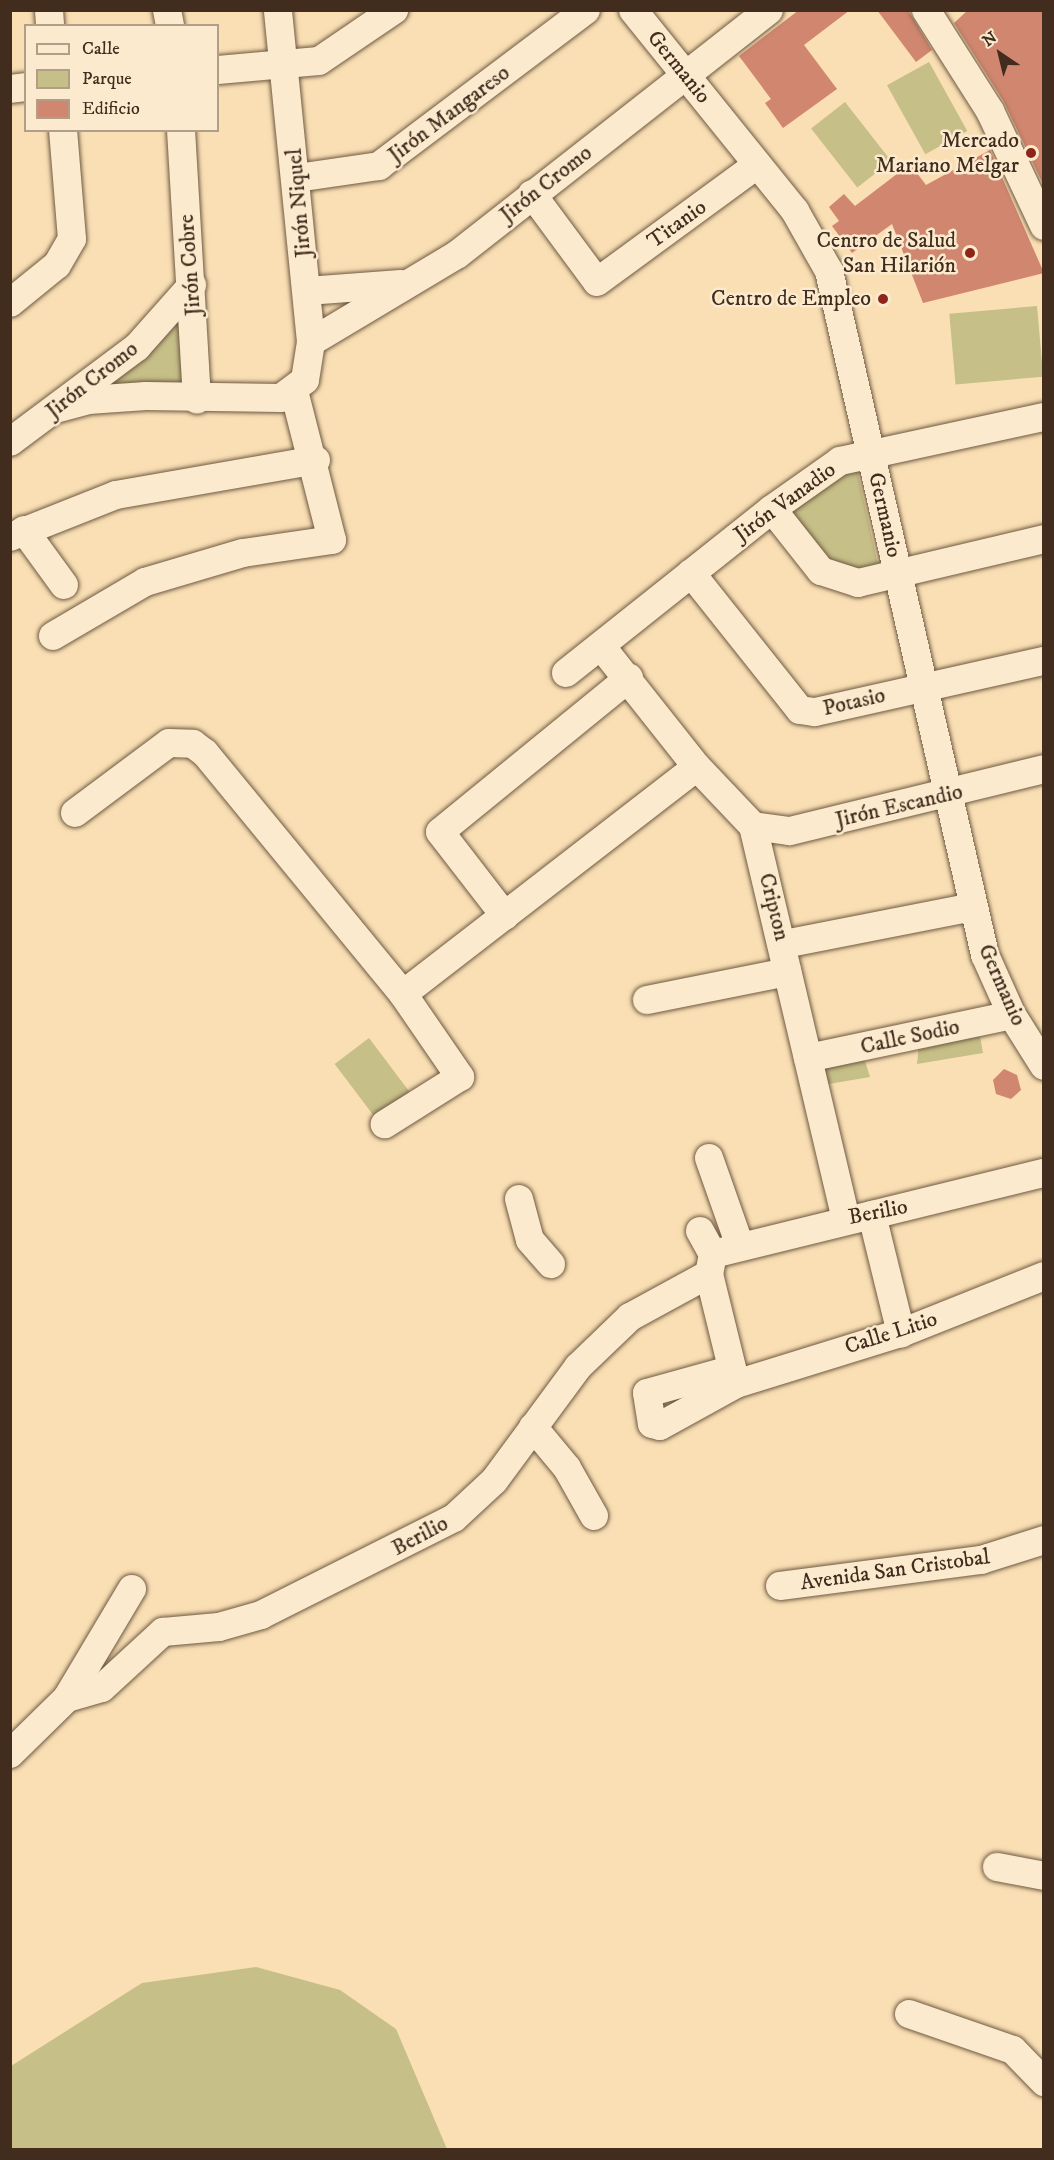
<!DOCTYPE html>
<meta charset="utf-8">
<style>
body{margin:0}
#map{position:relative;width:1054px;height:2160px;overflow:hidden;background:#f9dfb3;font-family:"IM FELL DW Pica",serif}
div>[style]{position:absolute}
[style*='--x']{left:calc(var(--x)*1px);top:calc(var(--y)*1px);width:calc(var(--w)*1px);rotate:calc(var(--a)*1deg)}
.green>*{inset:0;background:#c6bf87;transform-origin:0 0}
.building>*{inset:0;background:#d0866f}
.roads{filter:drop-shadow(0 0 2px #6f5943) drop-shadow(0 0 2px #6f5943)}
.minor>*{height:28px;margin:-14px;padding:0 14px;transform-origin:14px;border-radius:14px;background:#fbeace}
.dots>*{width:16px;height:16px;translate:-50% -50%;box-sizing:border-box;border:3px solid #fbeace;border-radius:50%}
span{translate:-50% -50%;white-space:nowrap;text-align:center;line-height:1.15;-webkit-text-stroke:5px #fbeace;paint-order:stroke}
.street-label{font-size:22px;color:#412c1e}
.poi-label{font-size:22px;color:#412c1e}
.right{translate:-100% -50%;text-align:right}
.frame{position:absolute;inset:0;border:12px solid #412c1e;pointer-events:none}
.legend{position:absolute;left:24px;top:24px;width:195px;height:108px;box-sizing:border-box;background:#fbeace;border:2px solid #b19e88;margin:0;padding:8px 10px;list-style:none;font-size:18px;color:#412c1e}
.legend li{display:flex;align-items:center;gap:12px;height:30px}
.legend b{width:30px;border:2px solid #b19e88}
.north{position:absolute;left:970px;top:24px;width:60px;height:60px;-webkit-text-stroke:4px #fbeace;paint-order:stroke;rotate:325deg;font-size:16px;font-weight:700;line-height:24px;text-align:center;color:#412c1e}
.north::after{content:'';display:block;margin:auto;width:21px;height:27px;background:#412c1e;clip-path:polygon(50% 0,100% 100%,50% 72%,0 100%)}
</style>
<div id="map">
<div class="green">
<div style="left:929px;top:62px;width:79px;height:48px;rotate:61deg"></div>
<div style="left:845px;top:102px;width:75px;height:43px;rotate:52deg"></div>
<div style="left:1037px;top:306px;width:71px;height:88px;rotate:85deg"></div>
<div style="clip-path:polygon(180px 319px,184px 382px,92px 388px)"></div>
<div style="clip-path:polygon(856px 465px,879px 569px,844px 575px,771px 504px)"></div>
<div style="clip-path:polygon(979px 1031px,983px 1053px,917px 1064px,919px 1045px)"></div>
<div style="left:369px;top:1038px;width:70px;height:43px;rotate:53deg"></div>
<div style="clip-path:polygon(864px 1058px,870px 1077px,823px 1085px,819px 1070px)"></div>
<div style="clip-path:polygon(256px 1967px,340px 1990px,396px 2029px,447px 2149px,11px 2149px,11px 2066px,142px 1983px)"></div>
</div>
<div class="building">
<div style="clip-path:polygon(799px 10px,850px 10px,804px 45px,837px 89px,783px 128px,765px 103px,771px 99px,739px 56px)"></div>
<div style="clip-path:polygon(877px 10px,908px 10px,932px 50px,916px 62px)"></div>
<div style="clip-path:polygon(968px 10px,1044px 10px,1044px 186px,1004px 102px,954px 23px)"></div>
<div style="clip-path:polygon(990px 150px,1044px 273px,923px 303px,892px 224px,852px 253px,832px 226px,839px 221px,829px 207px,844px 194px,855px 206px,910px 164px,926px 185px)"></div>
<div style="clip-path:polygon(1004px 1069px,1017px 1075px,1021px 1090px,1011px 1099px,996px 1094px,993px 1080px)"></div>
</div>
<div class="roads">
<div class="minor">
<div style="--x:49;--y:10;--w:16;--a:86"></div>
<div style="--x:167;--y:10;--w:16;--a:79"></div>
<div style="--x:633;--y:10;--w:258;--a:51.1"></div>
<div style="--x:795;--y:211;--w:69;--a:60.5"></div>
<div style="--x:829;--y:271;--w:702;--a:77.15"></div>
<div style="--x:985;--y:955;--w:66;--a:65.8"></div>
<div style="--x:1012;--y:1015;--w:60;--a:57.9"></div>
<div style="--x:926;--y:10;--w:120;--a:57.6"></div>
<div style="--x:990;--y:111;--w:127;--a:64.8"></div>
<div style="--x:218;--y:70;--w:101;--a:-5.1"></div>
<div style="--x:319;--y:61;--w:91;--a:-34.2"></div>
<div style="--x:10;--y:89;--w:16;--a:-7"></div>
<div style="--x:181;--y:130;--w:270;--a:86.6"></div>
<div style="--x:297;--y:178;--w:83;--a:-8.3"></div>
<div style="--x:379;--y:166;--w:259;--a:-37"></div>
<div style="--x:532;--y:194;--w:109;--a:53.5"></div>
<div style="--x:597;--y:282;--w:198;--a:-36.2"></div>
<div style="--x:307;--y:291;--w:94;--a:-4.3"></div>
<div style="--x:10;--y:303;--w:60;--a:-39"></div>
<div style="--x:57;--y:265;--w:30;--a:-60"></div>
<div style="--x:72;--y:239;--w:109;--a:-94.7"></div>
<div style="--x:311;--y:342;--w:171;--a:-30.9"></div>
<div style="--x:458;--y:254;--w:395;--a:-38.1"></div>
<div style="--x:59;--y:408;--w:30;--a:-15"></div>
<div style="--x:88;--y:400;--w:58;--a:-3.9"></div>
<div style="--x:146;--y:396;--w:135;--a:0.8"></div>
<div style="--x:281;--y:398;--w:30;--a:-37"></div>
<div style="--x:305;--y:380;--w:38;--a:-81"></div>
<div style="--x:311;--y:342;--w:334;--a:-95.7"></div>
<div style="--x:10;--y:442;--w:159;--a:-36.8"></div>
<div style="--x:137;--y:347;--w:83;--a:-48.4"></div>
<div style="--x:772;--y:509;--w:79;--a:51.7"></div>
<div style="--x:821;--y:571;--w:39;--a:18"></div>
<div style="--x:858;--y:583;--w:191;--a:-13.3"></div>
<div style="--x:24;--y:530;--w:68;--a:54"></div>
<div style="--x:10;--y:537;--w:114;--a:-21.6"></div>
<div style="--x:116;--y:495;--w:203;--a:-9.9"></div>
<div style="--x:691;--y:573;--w:175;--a:51.5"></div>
<div style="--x:800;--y:710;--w:15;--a:8"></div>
<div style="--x:815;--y:712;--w:235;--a:-12.6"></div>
<div style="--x:53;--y:636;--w:107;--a:-30.4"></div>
<div style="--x:145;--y:582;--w:102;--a:-16.5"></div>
<div style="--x:243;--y:553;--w:90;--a:-8.3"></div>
<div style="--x:332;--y:540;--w:154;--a:-104.3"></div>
<div style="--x:601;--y:646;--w:154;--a:51.6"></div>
<div style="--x:697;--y:767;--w:81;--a:46.5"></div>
<div style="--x:753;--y:826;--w:403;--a:76.7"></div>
<div style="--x:566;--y:673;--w:263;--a:-38.5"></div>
<div style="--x:772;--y:509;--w:83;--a:-35.2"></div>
<div style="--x:840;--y:461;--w:209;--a:-12.2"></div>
<div style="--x:75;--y:813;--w:117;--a:-36.7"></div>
<div style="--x:169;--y:743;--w:24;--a:2"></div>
<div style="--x:193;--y:744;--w:15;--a:37"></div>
<div style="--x:205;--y:753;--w:312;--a:50.6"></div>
<div style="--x:403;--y:994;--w:101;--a:55.5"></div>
<div style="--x:460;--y:1077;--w:89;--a:147.9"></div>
<div style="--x:753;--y:826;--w:37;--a:8"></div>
<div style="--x:790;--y:831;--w:261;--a:-13.7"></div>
<div style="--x:505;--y:916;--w:106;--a:-127.7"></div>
<div style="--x:440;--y:832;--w:244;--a:-39.2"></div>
<div style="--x:784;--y:944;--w:193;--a:-11.1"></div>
<div style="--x:403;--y:994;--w:371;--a:-37.7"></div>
<div style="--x:647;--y:1000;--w:143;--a:-11.3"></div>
<div style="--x:808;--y:1058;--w:208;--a:-11.9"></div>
<div style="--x:709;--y:1158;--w:93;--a:70.6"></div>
<div style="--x:519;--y:1199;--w:42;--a:75"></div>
<div style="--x:530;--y:1240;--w:32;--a:49"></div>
<div style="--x:872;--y:1215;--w:122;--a:76.2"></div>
<div style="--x:700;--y:1231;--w:26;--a:61"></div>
<div style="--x:713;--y:1254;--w:20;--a:101"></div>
<div style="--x:709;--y:1274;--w:113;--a:76.2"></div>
<div style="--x:713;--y:1254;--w:341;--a:-13.8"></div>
<div style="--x:730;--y:1370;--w:86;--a:164.5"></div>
<div style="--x:647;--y:1393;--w:31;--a:81"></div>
<div style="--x:652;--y:1424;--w:8;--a:14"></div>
<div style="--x:660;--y:1426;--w:87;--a:-28.9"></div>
<div style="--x:736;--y:1384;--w:173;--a:-17.2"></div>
<div style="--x:901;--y:1333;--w:154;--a:-21.7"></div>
<div style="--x:533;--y:1427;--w:53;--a:50.3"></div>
<div style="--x:567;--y:1468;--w:55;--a:60.6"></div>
<div style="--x:780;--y:1586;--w:203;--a:-7.4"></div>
<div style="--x:981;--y:1560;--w:66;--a:-17.6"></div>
<div style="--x:67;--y:1698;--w:36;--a:-16"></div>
<div style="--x:102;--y:1688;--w:83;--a:-42.6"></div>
<div style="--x:163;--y:1632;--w:56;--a:-5.1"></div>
<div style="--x:219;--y:1627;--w:44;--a:-15.9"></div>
<div style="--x:261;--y:1615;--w:216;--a:-26.7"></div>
<div style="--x:454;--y:1518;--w:54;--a:-42.8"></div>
<div style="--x:494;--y:1481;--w:142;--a:-53.6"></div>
<div style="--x:578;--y:1367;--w:72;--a:-43.9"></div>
<div style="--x:630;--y:1317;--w:90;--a:-28.6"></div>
<div style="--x:10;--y:1754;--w:80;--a:-44.5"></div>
<div style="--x:67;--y:1698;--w:127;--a:-59.2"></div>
<div style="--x:997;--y:1867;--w:48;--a:10.8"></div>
<div style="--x:909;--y:2014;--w:110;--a:19.1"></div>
<div style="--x:1013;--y:2050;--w:45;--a:45.9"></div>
</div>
</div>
<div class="dots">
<div style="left:1031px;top:153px;background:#8f2418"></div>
<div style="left:970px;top:253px;background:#8f2418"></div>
<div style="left:883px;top:299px;background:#8f2418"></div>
</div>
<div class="street-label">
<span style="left:679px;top:67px;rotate:51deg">Germanio</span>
<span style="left:449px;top:114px;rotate:-37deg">Jirón Mangareso</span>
<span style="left:546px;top:184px;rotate:-38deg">Jirón Cromo</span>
<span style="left:299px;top:203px;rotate:-95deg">Jirón Niquel</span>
<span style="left:677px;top:224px;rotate:-36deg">Titanio</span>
<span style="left:190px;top:265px;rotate:-94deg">Jirón Cobre</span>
<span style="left:92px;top:380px;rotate:-38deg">Jirón Cromo</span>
<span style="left:785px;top:502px;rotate:-36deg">Jirón Vanadio</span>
<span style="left:885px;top:515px;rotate:77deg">Germanio</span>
<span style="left:854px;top:702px;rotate:-13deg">Potasio</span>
<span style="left:899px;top:806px;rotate:-13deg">Jirón Escandio</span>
<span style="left:774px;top:907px;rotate:76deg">Cripton</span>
<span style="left:1002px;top:985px;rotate:66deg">Germanio</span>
<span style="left:910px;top:1037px;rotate:-12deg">Calle Sodio</span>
<span style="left:878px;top:1212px;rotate:-11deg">Berilio</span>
<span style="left:891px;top:1333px;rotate:-18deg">Calle Litio</span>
<span style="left:420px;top:1536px;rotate:-28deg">Berilio</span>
<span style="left:895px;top:1570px;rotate:-8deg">Avenida San Cristobal</span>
</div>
<div class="poi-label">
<span class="right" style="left:1019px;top:153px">Mercado<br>Mariano Melgar</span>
<span class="right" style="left:956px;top:253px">Centro de Salud<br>San Hilarión</span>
<span class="right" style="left:871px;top:299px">Centro de Empleo</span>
</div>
<div class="frame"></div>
<ul class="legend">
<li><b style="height:8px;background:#fbeace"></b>Calle</li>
<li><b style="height:16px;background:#c6bf87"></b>Parque</li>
<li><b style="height:16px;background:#d0866f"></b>Edificio</li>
</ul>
<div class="north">N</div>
</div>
